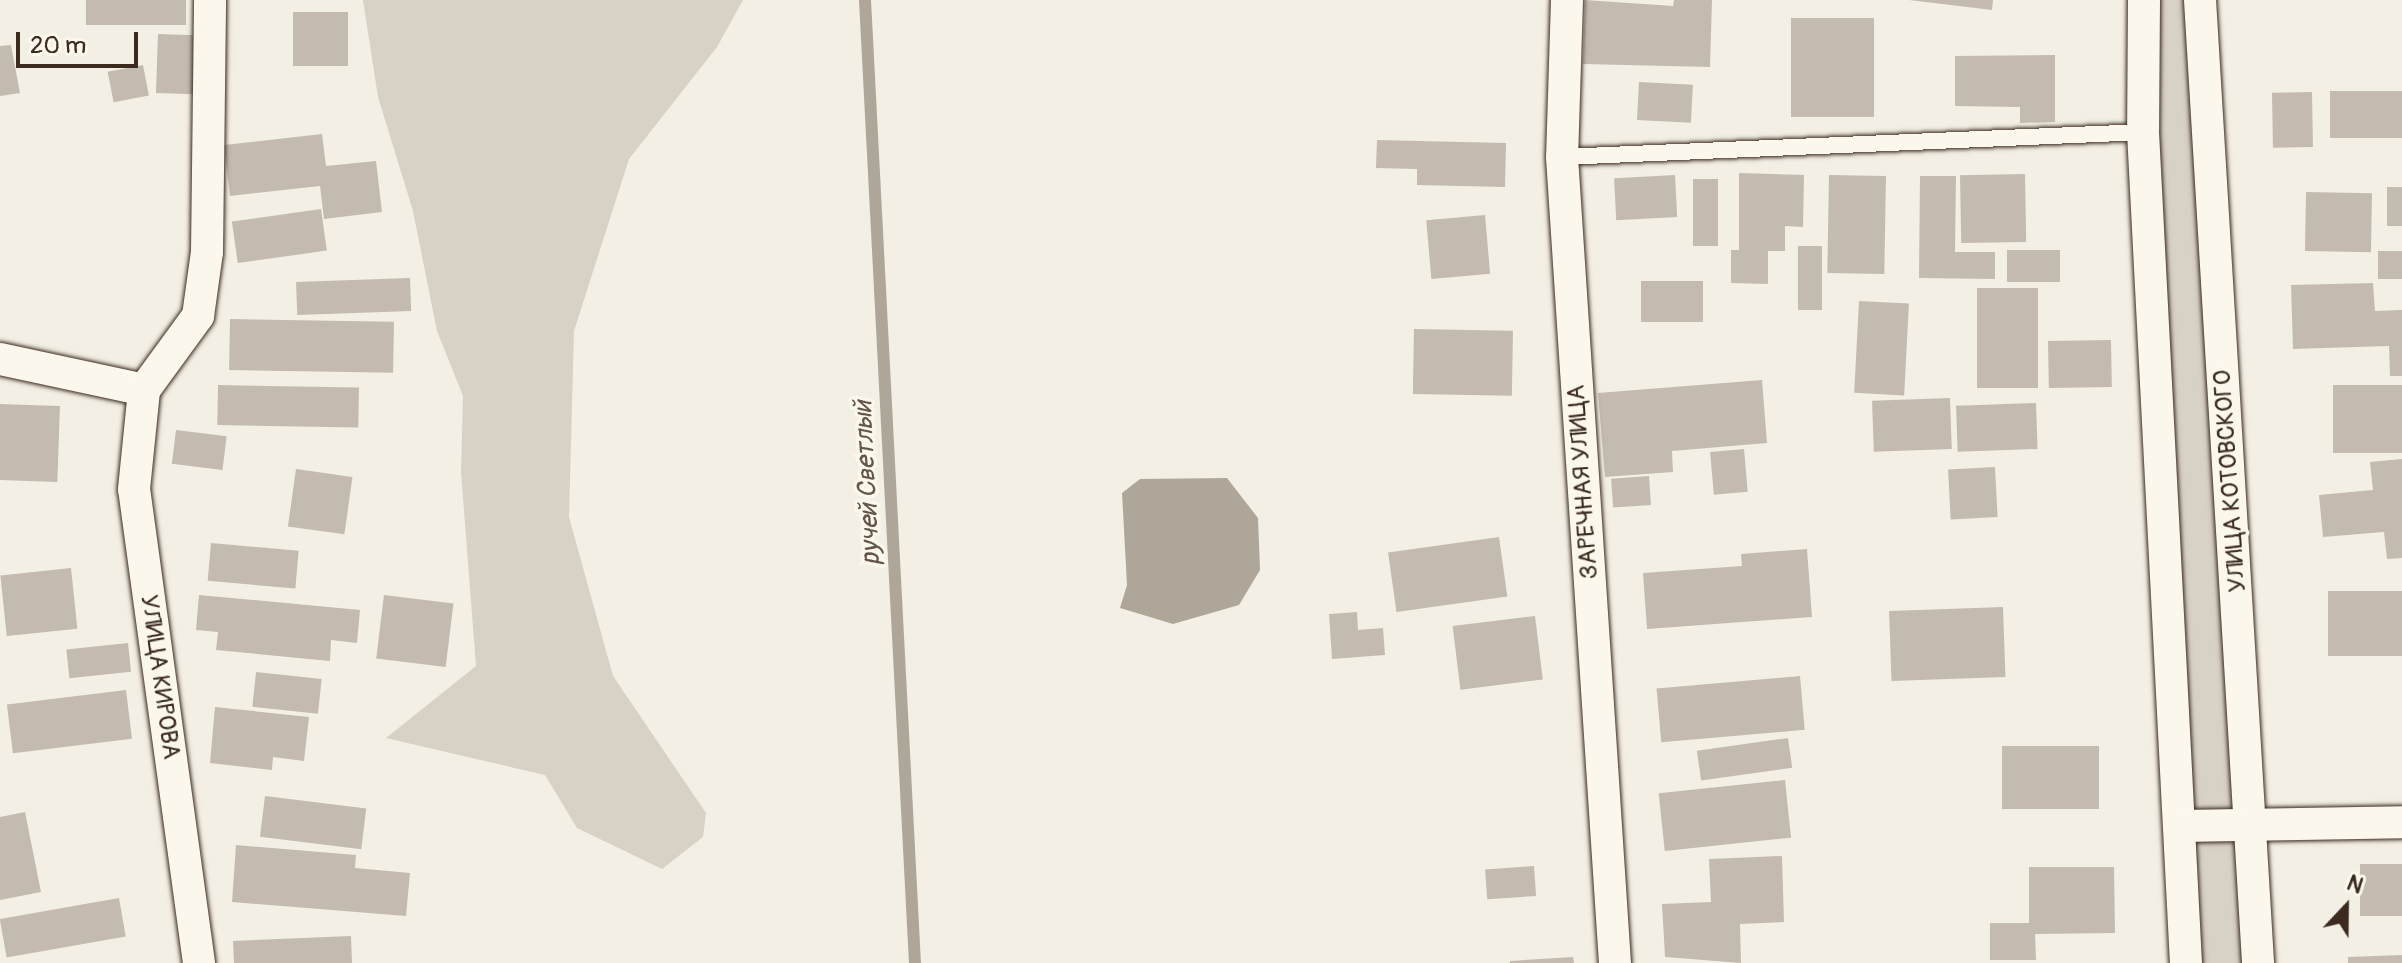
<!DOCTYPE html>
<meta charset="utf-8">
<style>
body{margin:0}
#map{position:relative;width:2402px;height:963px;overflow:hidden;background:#f3efe4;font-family:Pangolin,sans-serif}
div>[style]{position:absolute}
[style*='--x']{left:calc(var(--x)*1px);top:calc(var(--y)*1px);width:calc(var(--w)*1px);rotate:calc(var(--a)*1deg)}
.green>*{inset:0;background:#d8d1c6}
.water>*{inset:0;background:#afa69a}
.stream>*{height:12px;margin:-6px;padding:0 6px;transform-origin:6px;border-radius:6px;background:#afa69a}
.building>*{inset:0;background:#c3bbb0;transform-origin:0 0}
.roads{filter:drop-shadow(0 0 2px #3b2a1e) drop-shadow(0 0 2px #3b2a1e)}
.service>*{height:16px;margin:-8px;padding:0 8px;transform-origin:8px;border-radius:8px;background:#fbf7ec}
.minor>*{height:32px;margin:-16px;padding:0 16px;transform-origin:16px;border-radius:16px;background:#fbf7ec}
span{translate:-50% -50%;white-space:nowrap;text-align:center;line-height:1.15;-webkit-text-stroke:7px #fbf7ec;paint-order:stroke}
.street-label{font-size:24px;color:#3b2a1e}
.water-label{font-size:26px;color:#645549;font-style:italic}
.north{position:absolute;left:2306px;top:867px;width:80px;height:80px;-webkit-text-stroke:6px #fbf7ec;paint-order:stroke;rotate:22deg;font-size:22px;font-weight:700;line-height:32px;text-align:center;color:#3b2a1e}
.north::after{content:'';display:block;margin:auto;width:28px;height:36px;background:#3b2a1e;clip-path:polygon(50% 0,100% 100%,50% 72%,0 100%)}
.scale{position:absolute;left:16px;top:32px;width:122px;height:36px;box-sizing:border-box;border:4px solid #3b2a1e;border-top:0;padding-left:10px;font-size:24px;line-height:28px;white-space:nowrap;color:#3b2a1e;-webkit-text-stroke:6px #fbf7ec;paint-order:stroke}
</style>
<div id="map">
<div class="green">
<div style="clip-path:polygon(363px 0,743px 0,717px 47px,629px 159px,574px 331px,569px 517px,613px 676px,706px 813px,703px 837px,662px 869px,577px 828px,545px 775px,386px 738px,476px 666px,461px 472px,463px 396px,437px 331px,413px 211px,378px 97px)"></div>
<div style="clip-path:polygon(2144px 0,2204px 0,2258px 963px,2186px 963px)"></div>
</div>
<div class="water">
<div style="clip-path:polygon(1227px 478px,1258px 518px,1260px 570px,1239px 605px,1173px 624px,1120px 608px,1127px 585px,1122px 493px,1140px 479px)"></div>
</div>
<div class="stream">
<div style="--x:865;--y:0;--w:964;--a:87.03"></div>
</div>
<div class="building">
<div style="left:86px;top:0;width:100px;height:25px"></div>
<div style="clip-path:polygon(1585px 0,1673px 6px,1674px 0,1712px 0,1710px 67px,1583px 64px)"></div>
<div style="clip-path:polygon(1909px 0,1993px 0,1992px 10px)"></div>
<div style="left:293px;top:12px;width:55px;height:54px"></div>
<div style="left:1791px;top:18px;width:83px;height:99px"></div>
<div style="left:158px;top:34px;width:38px;height:59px;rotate:2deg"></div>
<div style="clip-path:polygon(11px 45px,20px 93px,0 96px,0 46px)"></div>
<div style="clip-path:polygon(2055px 55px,2055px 122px,2020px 123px,2020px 107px,1955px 106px,1955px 56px)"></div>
<div style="left:143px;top:65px;width:31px;height:36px;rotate:79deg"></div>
<div style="left:1639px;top:82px;width:54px;height:38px;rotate:3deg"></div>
<div style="left:2402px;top:91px;width:47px;height:72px;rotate:90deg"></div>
<div style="left:2312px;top:92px;width:55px;height:40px;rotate:89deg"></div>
<div style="clip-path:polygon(322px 134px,326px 166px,376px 161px,382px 212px,324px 219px,320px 186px,230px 196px,224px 145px)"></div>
<div style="clip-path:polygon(1377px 140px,1506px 143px,1505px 187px,1417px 185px,1417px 169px,1376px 168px)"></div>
<div style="clip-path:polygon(1739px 173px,1804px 175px,1803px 227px,1785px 226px,1785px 251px,1768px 251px,1768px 284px,1731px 283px,1731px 250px,1739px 250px)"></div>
<div style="left:2025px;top:174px;width:68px;height:65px;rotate:89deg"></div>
<div style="left:1675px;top:175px;width:42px;height:61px;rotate:87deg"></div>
<div style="left:1829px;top:175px;width:57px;height:98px;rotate:1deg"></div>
<div style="clip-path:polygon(1920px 176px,1956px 176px,1955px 252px,1995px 252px,1995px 279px,1919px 278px)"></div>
<div style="left:1693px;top:179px;width:25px;height:67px"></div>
<div style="left:2402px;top:187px;width:39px;height:15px;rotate:90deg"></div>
<div style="left:2306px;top:192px;width:66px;height:59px;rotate:1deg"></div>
<div style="left:321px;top:209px;width:42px;height:90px;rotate:82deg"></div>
<div style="left:1485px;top:215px;width:59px;height:59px;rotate:85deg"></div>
<div style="left:1798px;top:246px;width:24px;height:64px"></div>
<div style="left:2060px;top:250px;width:32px;height:53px;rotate:90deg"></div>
<div style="left:2378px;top:251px;width:24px;height:28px"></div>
<div style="left:410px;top:278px;width:33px;height:114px;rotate:88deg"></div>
<div style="left:1641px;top:281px;width:62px;height:41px"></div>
<div style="clip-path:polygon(2373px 283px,2375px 311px,2402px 310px,2402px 376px,2390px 376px,2389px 346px,2293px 349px,2291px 285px)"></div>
<div style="left:1977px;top:288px;width:61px;height:100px"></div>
<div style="left:1859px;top:301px;width:50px;height:92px;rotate:3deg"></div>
<div style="left:230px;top:319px;width:164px;height:51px;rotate:1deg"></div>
<div style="left:1414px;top:329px;width:99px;height:65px;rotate:1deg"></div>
<div style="left:2111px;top:340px;width:47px;height:63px;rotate:89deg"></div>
<div style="clip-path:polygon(1762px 380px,1767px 443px,1672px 451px,1673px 472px,1605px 477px,1598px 393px)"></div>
<div style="left:218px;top:385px;width:141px;height:40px;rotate:1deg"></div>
<div style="left:2402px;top:385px;width:68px;height:69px;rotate:90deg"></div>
<div style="left:1950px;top:398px;width:51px;height:78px;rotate:88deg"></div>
<div style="left:2036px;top:403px;width:46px;height:80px;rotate:88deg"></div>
<div style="left:0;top:404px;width:60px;height:76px;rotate:2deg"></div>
<div style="left:176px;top:430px;width:51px;height:34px;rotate:7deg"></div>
<div style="left:1744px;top:449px;width:43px;height:34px;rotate:85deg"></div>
<div style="clip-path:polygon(2402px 459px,2402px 558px,2387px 559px,2384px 532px,2323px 537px,2319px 495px,2373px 490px,2370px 462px)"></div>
<div style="left:1995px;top:467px;width:50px;height:47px;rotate:87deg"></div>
<div style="left:296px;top:469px;width:57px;height:58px;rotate:8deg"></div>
<div style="left:1649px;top:476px;width:29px;height:38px;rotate:86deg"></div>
<div style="left:1499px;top:537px;width:60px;height:112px;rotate:82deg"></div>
<div style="left:211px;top:543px;width:88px;height:38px;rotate:5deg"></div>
<div style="clip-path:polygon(1807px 549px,1812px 617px,1647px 629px,1643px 573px,1742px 566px,1741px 554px)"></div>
<div style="left:71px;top:568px;width:61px;height:71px;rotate:84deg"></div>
<div style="left:2402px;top:591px;width:65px;height:74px;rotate:90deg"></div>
<div style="clip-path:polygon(199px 595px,360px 610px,357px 643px,331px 640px,330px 661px,216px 650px,218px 632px,196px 630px)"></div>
<div style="left:384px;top:595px;width:70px;height:64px;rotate:7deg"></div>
<div style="left:2003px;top:607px;width:70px;height:114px;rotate:88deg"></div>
<div style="clip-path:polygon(1357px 612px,1358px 630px,1383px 628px,1385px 655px,1332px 659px,1329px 614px)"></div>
<div style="left:1535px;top:616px;width:64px;height:83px;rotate:83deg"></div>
<div style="left:128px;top:643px;width:29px;height:62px;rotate:84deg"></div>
<div style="left:256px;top:672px;width:66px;height:35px;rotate:6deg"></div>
<div style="left:1800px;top:676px;width:54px;height:144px;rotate:85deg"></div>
<div style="left:126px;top:690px;width:49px;height:120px;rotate:83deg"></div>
<div style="clip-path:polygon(215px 707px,309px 717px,304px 761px,273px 757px,272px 770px,210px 763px)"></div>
<div style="left:1788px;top:738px;width:30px;height:92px;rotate:82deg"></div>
<div style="left:2002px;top:746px;width:97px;height:63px"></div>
<div style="left:1785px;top:780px;width:58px;height:127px;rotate:84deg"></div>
<div style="left:265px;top:796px;width:102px;height:41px;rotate:7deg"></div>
<div style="clip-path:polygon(25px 812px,41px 892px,0 900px,0 817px)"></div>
<div style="clip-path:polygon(236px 845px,356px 855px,355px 868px,410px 873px,406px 916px,232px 902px)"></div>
<div style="clip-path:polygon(1782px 856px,1784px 922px,1740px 924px,1741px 963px,1665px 957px,1662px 904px,1711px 902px,1709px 859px)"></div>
<div style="left:2402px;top:864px;width:52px;height:42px;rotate:90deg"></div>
<div style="left:1534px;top:866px;width:30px;height:49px;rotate:86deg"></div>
<div style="clip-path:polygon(2029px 867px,2114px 867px,2115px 933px,2035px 934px,2036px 960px,1990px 960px,1990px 923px,2029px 923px)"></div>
<div style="left:119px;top:898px;width:39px;height:121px;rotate:80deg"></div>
<div style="clip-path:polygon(351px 936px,352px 963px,234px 963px,233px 941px)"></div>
<div style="clip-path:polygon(2402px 955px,2402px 963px,2348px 963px,2348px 957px)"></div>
<div style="clip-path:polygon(1573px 957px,1574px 963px,1510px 963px,1510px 961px)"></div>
</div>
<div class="roads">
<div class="service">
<div style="--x:1562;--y:157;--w:582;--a:-2.46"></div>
</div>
<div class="minor">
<div style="--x:1567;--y:0;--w:157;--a:91.8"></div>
<div style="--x:1562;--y:157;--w:808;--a:86.24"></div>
<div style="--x:2144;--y:0;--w:132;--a:90.4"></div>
<div style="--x:2143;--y:132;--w:832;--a:87.04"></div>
<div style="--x:2200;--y:0;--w:965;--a:86.55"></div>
<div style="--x:0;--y:359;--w:147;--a:12.1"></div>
<div style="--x:2182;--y:826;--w:220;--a:-1"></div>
<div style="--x:199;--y:963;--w:478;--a:-97.8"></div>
<div style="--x:134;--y:489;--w:100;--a:-84.2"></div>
<div style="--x:144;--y:390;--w:92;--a:-53.9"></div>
<div style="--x:198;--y:316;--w:65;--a:-82"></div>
<div style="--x:207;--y:252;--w:252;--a:-89.3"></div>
</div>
</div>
<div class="street-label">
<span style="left:2230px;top:481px;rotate:-94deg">УЛИЦА КОТОВСКОГО</span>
<span style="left:1583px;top:482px;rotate:-94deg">ЗАРЕЧНАЯ УЛИЦА</span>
<span style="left:160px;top:677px;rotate:82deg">УЛИЦА КИРОВА</span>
</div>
<div class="water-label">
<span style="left:868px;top:483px;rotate:-93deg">ручей Светлый</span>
</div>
<div class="north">N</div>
<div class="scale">20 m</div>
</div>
